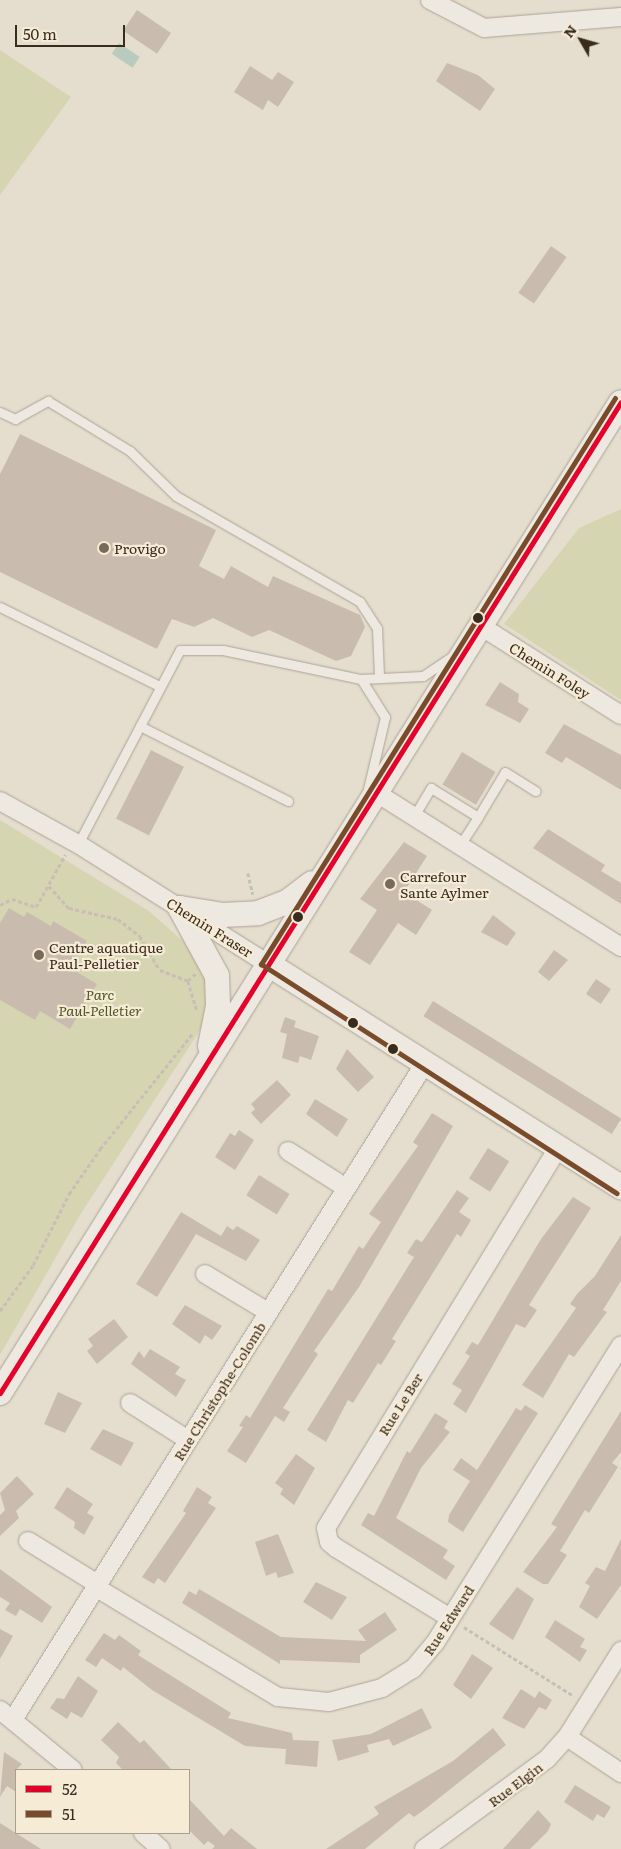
<!DOCTYPE html>
<style>
body{margin:0}
#map{position:relative;width:621px;height:1849px;overflow:hidden;background:#e5dece;font-family:Literata,serif}
div>[style]{position:absolute}
[style*='--x']{left:calc(var(--x)*1px);top:calc(var(--y)*1px);width:calc(var(--w)*1px);rotate:calc(var(--a)*1deg)}
.green>*{inset:0;background:#d5d5b1}
.water>*{inset:0;background:#bacabf;transform-origin:0 0}
.building>*{inset:0;background:#c9bcaf;transform-origin:0 0}
.path>*{height:2.5px;margin-top:-1.25px;transform-origin:0;background:repeating-linear-gradient(90deg,#c6bfb7 0 4px,transparent 0 6.5px)}
.roads{filter:drop-shadow(0 0 1px #aaa397) drop-shadow(0 0 1px #aaa397)}
.lane>*{height:9px;margin:-4.5px;padding:0 4.5px;transform-origin:4.5px;border-radius:4.5px;background:#eee9e0}
.street>*{height:18px;margin:-9px;padding:0 9px;transform-origin:9px;border-radius:9px;background:#eee9e0}
.secondary>*{height:24px;margin:-12px;padding:0 12px;transform-origin:12px;border-radius:12px;background:#eee9e0}
.bus-1>*{height:5px;margin:-2.5px;padding:0 2.5px;transform-origin:2.5px;border-radius:2.5px;background:#e4002b}
.bus-2>*{height:5px;margin:-2.5px;padding:0 2.5px;transform-origin:2.5px;border-radius:2.5px;background:#7a4b2a}
.dots>*{width:14px;height:14px;translate:-50% -50%;box-sizing:border-box;border:2px solid #f6ebd5;border-radius:50%}
span{translate:-50% -50%;white-space:nowrap;text-align:center;line-height:1.15;-webkit-text-stroke:4.5px #f6ebd5;paint-order:stroke}
.poi-label{font-size:14px;color:#3a2b1f}
.left{translate:0 -50%;text-align:left}
.street-label{font-size:14px;color:#3a2b1f}
.park-label{font-size:14px;color:#4b5626;font-style:italic}
.legend{position:absolute;left:15px;top:1769px;width:175px;height:65px;box-sizing:border-box;background:#f6ebd5;border:1px solid #ab9e8c;margin:0;padding:6px 9px;list-style:none;font-size:15px;color:#3a2b1f}
.legend li{display:flex;align-items:center;gap:10px;height:25px}
.legend b{width:25px;border:1px solid #ab9e8c}
.north{position:absolute;left:556px;top:15px;width:50px;height:50px;-webkit-text-stroke:4px #f6ebd5;paint-order:stroke;rotate:308deg;font-size:14px;font-weight:700;line-height:20px;text-align:center;color:#3a2b1f}
.north::after{content:'';display:block;margin:auto;width:18px;height:22px;background:#3a2b1f;clip-path:polygon(50% 0,100% 100%,50% 72%,0 100%)}
.scale{position:absolute;left:15px;top:25px;width:110px;height:22px;box-sizing:border-box;border:2px solid #3a2b1f;border-top:0;padding-left:6px;font-size:15px;line-height:18px;white-space:nowrap;color:#3a2b1f;-webkit-text-stroke:4px #f6ebd5;paint-order:stroke}
</style>
<div id="map">
<div class="green">
<div style="clip-path:polygon(0 50px,71px 97px,0 195px)"></div>
<div style="clip-path:polygon(621px 509px,621px 700px,504px 624px,579px 528px)"></div>
<div style="clip-path:polygon(0 820px,149px 911px,183px 941px,204px 971px,207px 997px,202px 1027px,80px 1215px,0 1355px)"></div>
</div>
<div class="water">
<div style="left:119px;top:43px;width:25px;height:13px;rotate:34deg"></div>
</div>
<div class="building">
<div style="left:137px;top:10px;width:41px;height:25px;rotate:34deg"></div>
<div style="clip-path:polygon(447px 63px,478px 75px,495px 89px,480px 111px,436px 81px)"></div>
<div style="clip-path:polygon(250px 66px,272px 80px,278px 72px,294px 82px,278px 107px,268px 100px,263px 110px,234px 92px)"></div>
<div style="left:551px;top:246px;width:19px;height:57px;rotate:35deg"></div>
<div style="clip-path:polygon(20px 434px,216px 530px,199px 566px,224px 579px,231px 566px,268px 587px,273px 576px,360px 615px,365px 627px,351px 656px,336px 661px,269px 630px,252px 637px,213px 618px,194px 627px,172px 619px,157px 649px,0 572px,0 474px)"></div>
<div style="clip-path:polygon(500px 682px,519px 694px,518px 702px,529px 709px,520px 723px,485px 705px)"></div>
<div style="clip-path:polygon(564px 724px,621px 755px,621px 790px,566px 757px,562px 763px,545px 753px)"></div>
<div style="left:151px;top:750px;width:37px;height:77px;rotate:27deg"></div>
<div style="left:462px;top:752px;width:39px;height:38px;rotate:31deg"></div>
<div style="clip-path:polygon(548px 829px,605px 865px,601px 871px,621px 883px,621px 904px,533px 848px)"></div>
<div style="clip-path:polygon(404px 842px,427px 856px,404px 892px,432px 910px,416px 935px,398px 923px,370px 965px,349px 952px,377px 910px,360px 899px)"></div>
<div style="clip-path:polygon(9px 908px,24px 917px,27px 912px,51px 926px,53px 921px,87px 941px,70px 968px,97px 984px,70px 1029px,40px 1011px,35px 1020px,0 1000px,0 923px)"></div>
<div style="clip-path:polygon(493px 915px,516px 933px,507px 946px,481px 932px)"></div>
<div style="clip-path:polygon(554px 950px,568px 960px,549px 981px,538px 972px)"></div>
<div style="left:596px;top:979px;width:18px;height:18px;rotate:34deg"></div>
<div style="left:433px;top:1001px;width:222px;height:18px;rotate:32deg"></div>
<div style="clip-path:polygon(285px 1017px,296px 1021px,294px 1027px,319px 1036px,311px 1060px,300px 1056px,298px 1063px,282px 1058px,287px 1034px,280px 1032px)"></div>
<div style="clip-path:polygon(347px 1049px,374px 1077px,358px 1092px,336px 1069px)"></div>
<div style="clip-path:polygon(277px 1080px,291px 1095px,261px 1124px,251px 1113px,255px 1109px,251px 1104px)"></div>
<div style="clip-path:polygon(315px 1099px,348px 1119px,337px 1137px,306px 1114px)"></div>
<div style="clip-path:polygon(432px 1113px,453px 1126px,359px 1287px,314px 1351px,318px 1354px,283px 1408px,290px 1412px,284px 1422px,275px 1416px,246px 1463px,227px 1451px,243px 1427px,239px 1426px,246px 1415px,250px 1418px,328px 1289px,332px 1291px,359px 1246px,363px 1249px,381px 1222px,369px 1214px,418px 1146px,413px 1142px)"></div>
<div style="clip-path:polygon(239px 1130px,254px 1140px,235px 1170px,215px 1157px,230px 1133px,235px 1136px)"></div>
<div style="left:488px;top:1148px;width:25px;height:36px;rotate:32deg"></div>
<div style="left:259px;top:1175px;width:36px;height:24px;rotate:32deg"></div>
<div style="clip-path:polygon(457px 1190px,469px 1198px,459px 1212px,471px 1220px,461px 1237px,457px 1234px,392px 1339px,396px 1341px,381px 1365px,378px 1363px,353px 1403px,348px 1400px,326px 1442px,307px 1430px,414px 1257px,407px 1253px,416px 1239px,422px 1242px)"></div>
<div style="clip-path:polygon(573px 1197px,591px 1208px,529px 1305px,537px 1310px,525px 1328px,516px 1324px,466px 1413px,453px 1404px,462px 1390px,452px 1384px,470px 1356px,465px 1353px,472px 1342px,478px 1345px,541px 1239px)"></div>
<div style="clip-path:polygon(181px 1212px,221px 1236px,227px 1226px,233px 1230px,237px 1226px,260px 1240px,246px 1261px,196px 1234px,157px 1297px,136px 1284px)"></div>
<div style="clip-path:polygon(621px 1235px,621px 1281px,603px 1310px,607px 1312px,574px 1357px,569px 1354px,543px 1398px,522px 1385px,576px 1308px,570px 1304px,577px 1294px,595px 1276px)"></div>
<div style="clip-path:polygon(185px 1305px,222px 1326px,212px 1340px,205px 1335px,200px 1344px,172px 1324px)"></div>
<div style="clip-path:polygon(114px 1319px,128px 1337px,97px 1364px,87px 1351px,93px 1346px,88px 1339px)"></div>
<div style="clip-path:polygon(150px 1349px,180px 1367px,175px 1374px,186px 1380px,176px 1397px,131px 1364px,139px 1351px,144px 1358px)"></div>
<div style="clip-path:polygon(58px 1392px,82px 1403px,65px 1433px,44px 1424px)"></div>
<div style="clip-path:polygon(525px 1405px,538px 1413px,463px 1532px,448px 1522px,449px 1515px,470px 1481px,453px 1470px,461px 1458px,477px 1470px,516px 1408px,521px 1411px)"></div>
<div style="clip-path:polygon(621px 1411px,621px 1452px,612px 1463px,618px 1467px,589px 1513px,585px 1510px,560px 1551px,567px 1555px,548px 1584px,543px 1584px,523px 1572px,557px 1527px,551px 1524px)"></div>
<div style="clip-path:polygon(435px 1413px,448px 1421px,444px 1428px,450px 1432px,421px 1468px,396px 1518px,448px 1550px,443px 1558px,455px 1566px,446px 1580px,361px 1525px,368px 1513px,374px 1516px,407px 1451px,410px 1453px)"></div>
<div style="clip-path:polygon(103px 1429px,134px 1443px,121px 1466px,90px 1449px)"></div>
<div style="clip-path:polygon(296px 1454px,315px 1468px,294px 1505px,280px 1494px,283px 1489px,275px 1483px)"></div>
<div style="clip-path:polygon(17px 1476px,34px 1494px,16px 1511px,19px 1518px,0 1536px,0 1515px,5px 1510px,0 1493px)"></div>
<div style="clip-path:polygon(67px 1487px,93px 1504px,87px 1513px,94px 1517px,84px 1535px,74px 1528px,75px 1522px,54px 1508px)"></div>
<div style="clip-path:polygon(197px 1487px,212px 1497px,208px 1503px,216px 1508px,165px 1583px,158px 1578px,154px 1584px,142px 1577px,186px 1513px,183px 1511px)"></div>
<div style="clip-path:polygon(278px 1534px,294px 1573px,278px 1578px,276px 1572px,266px 1576px,255px 1542px)"></div>
<div style="clip-path:polygon(621px 1539px,621px 1585px,597px 1619px,579px 1607px,590px 1586px,585px 1583px,596px 1567px,605px 1571px)"></div>
<div style="clip-path:polygon(0 1569px,52px 1607px,42px 1623px,20px 1609px,16px 1616px,5px 1610px,10px 1603px,0 1597px)"></div>
<div style="clip-path:polygon(316px 1582px,347px 1597px,332px 1620px,303px 1602px)"></div>
<div style="clip-path:polygon(517px 1587px,534px 1599px,513px 1640px,489px 1624px)"></div>
<div style="clip-path:polygon(199px 1589px,281px 1637px,366px 1641px,358px 1630px,385px 1612px,397px 1630px,360px 1655px,360px 1663px,280px 1660px,280px 1664px,182px 1603px,189px 1591px,196px 1595px)"></div>
<div style="clip-path:polygon(555px 1620px,585px 1639px,580px 1647px,587px 1650px,580px 1662px,545px 1637px)"></div>
<div style="clip-path:polygon(0 1629px,13px 1636px,0 1659px)"></div>
<div style="clip-path:polygon(104px 1633px,115px 1640px,119px 1635px,141px 1651px,138px 1655px,231px 1713px,228px 1718px,292px 1733px,293px 1740px,319px 1741px,317px 1767px,285px 1764px,286px 1749px,245px 1746px,152px 1690px,123px 1667px,121px 1671px,102px 1658px,96px 1667px,85px 1660px)"></div>
<div style="clip-path:polygon(472px 1654px,493px 1668px,471px 1699px,453px 1685px)"></div>
<div style="clip-path:polygon(78px 1676px,98px 1691px,82px 1718px,71px 1712px,67px 1719px,50px 1708px,57px 1698px,64px 1699px)"></div>
<div style="clip-path:polygon(521px 1689px,535px 1698px,539px 1691px,552px 1700px,546px 1710px,539px 1707px,524px 1729px,502px 1718px)"></div>
<div style="clip-path:polygon(422px 1708px,432px 1728px,393px 1746px,389px 1739px,367px 1745px,369px 1752px,338px 1761px,332px 1740px,371px 1734px)"></div>
<div style="clip-path:polygon(118px 1722px,140px 1743px,144px 1740px,172px 1770px,123px 1770px,116px 1763px,119px 1757px,101px 1740px)"></div>
<div style="clip-path:polygon(493px 1728px,506px 1745px,424px 1810px,414px 1817px,409px 1813px,365px 1849px,326px 1849px,379px 1814px,374px 1807px,453px 1761px)"></div>
<div style="clip-path:polygon(4px 1752px,22px 1764px,16px 1770px,16px 1792px,7px 1786px,0 1797px)"></div>
<div style="clip-path:polygon(575px 1785px,611px 1807px,604px 1818px,597px 1814px,593px 1821px,564px 1802px)"></div>
<div style="clip-path:polygon(189px 1799px,224px 1836px,231px 1828px,257px 1849px,212px 1849px,215px 1846px,208px 1841px,204px 1845px,189px 1830px)"></div>
<div style="clip-path:polygon(538px 1810px,551px 1824px,548px 1831px,530px 1849px,503px 1849px)"></div>
<div style="clip-path:polygon(0 1823px,41px 1849px,0 1849px)"></div>
</div>
<div class="path">
<div style="--x:248;--y:873;--w:22;--a:77"></div>
<div style="--x:49;--y:886;--w:30;--a:48"></div>
<div style="--x:69;--y:908;--w:50;--a:12.7"></div>
<div style="--x:118;--y:919;--w:28;--a:38"></div>
<div style="--x:140;--y:936;--w:39;--a:60"></div>
<div style="--x:160;--y:970;--w:30;--a:21"></div>
<div style="--x:0;--y:905;--w:13;--a:-27"></div>
<div style="--x:12;--y:899;--w:25;--a:18"></div>
<div style="--x:36;--y:907;--w:60;--a:-60.9"></div>
<div style="--x:196;--y:974;--w:11;--a:139"></div>
<div style="--x:188;--y:981;--w:30;--a:73"></div>
<div style="--x:0;--y:1311;--w:57;--a:-54.3"></div>
<div style="--x:33;--y:1265;--w:80;--a:-63.1"></div>
<div style="--x:69;--y:1194;--w:55;--a:-55.4"></div>
<div style="--x:100;--y:1149;--w:147;--a:-51.3"></div>
<div style="--x:464;--y:1627;--w:130;--a:32.1"></div>
</div>
<div class="roads">
<div class="lane">
<div style="--x:0;--y:412;--w:17;--a:25"></div>
<div style="--x:15;--y:419;--w:38;--a:-29"></div>
<div style="--x:48;--y:401;--w:96;--a:31.4"></div>
<div style="--x:130;--y:451;--w:64;--a:44.4"></div>
<div style="--x:176;--y:496;--w:212;--a:29.9"></div>
<div style="--x:360;--y:602;--w:31;--a:57"></div>
<div style="--x:377;--y:628;--w:48;--a:87.6"></div>
<div style="--x:0;--y:607;--w:178;--a:26.4"></div>
<div style="--x:361;--y:679;--w:45;--a:57.7"></div>
<div style="--x:385;--y:717;--w:74;--a:103.3"></div>
<div style="--x:140;--y:726;--w:166;--a:26.9"></div>
<div style="--x:414;--y:816;--w:33;--a:-59"></div>
<div style="--x:431;--y:788;--w:55;--a:31.7"></div>
<div style="--x:478;--y:817;--w:52;--a:-59"></div>
<div style="--x:505;--y:772;--w:36;--a:32"></div>
<div style="--x:78;--y:844;--w:219;--a:-62.3"></div>
<div style="--x:180;--y:650;--w:43;--a:0"></div>
<div style="--x:223;--y:650;--w:141;--a:11.9"></div>
<div style="--x:361;--y:679;--w:62;--a:-2.8"></div>
<div style="--x:423;--y:676;--w:36;--a:-34"></div>
<div style="--x:460;--y:845;--w:33;--a:-57"></div>
</div>
<div class="street">
<div style="--x:430;--y:0;--w:61;--a:27.4"></div>
<div style="--x:484;--y:28;--w:137;--a:-4.6"></div>
<div style="--x:479;--y:625;--w:168;--a:32.4"></div>
<div style="--x:375;--y:792;--w:291;--a:32.2"></div>
<div style="--x:0;--y:801;--w:89;--a:28.9"></div>
<div style="--x:78;--y:844;--w:225;--a:32.3"></div>
<div style="--x:288;--y:1151;--w:69;--a:32.5"></div>
<div style="--x:205;--y:1274;--w:74;--a:31.1"></div>
<div style="--x:130;--y:1403;--w:69;--a:32.5"></div>
<div style="--x:28;--y:1541;--w:84;--a:31.8"></div>
<div style="--x:97;--y:1588;--w:211;--a:31.1"></div>
<div style="--x:278;--y:1697;--w:51;--a:5.6"></div>
<div style="--x:329;--y:1702;--w:55;--a:-14.8"></div>
<div style="--x:382;--y:1688;--w:36;--a:-32"></div>
<div style="--x:413;--y:1669;--w:34;--a:-50"></div>
<div style="--x:435;--y:1643;--w:351;--a:-58"></div>
<div style="--x:450;--y:1618;--w:134;--a:-148.4"></div>
<div style="--x:336;--y:1548;--w:9;--a:-139"></div>
<div style="--x:329;--y:1542;--w:14;--a:-102"></div>
<div style="--x:326;--y:1528;--w:447;--a:-58.6"></div>
<div style="--x:0;--y:1710;--w:94;--a:39.4"></div>
<div style="--x:14;--y:1718;--w:773;--a:-57.89"></div>
<div style="--x:567;--y:1737;--w:65;--a:33.7"></div>
<div style="--x:143;--y:1833;--w:24;--a:42"></div>
<div style="--x:424;--y:1849;--w:152;--a:-36.2"></div>
<div style="--x:547;--y:1759;--w:30;--a:-48"></div>
<div style="--x:567;--y:1737;--w:102;--a:-57.9"></div>
</div>
<div class="secondary">
<div style="--x:180;--y:908;--w:77;--a:61.4"></div>
<div style="--x:217;--y:976;--w:30;--a:88"></div>
<div style="--x:218;--y:1006;--w:41;--a:101.3"></div>
<div style="--x:180;--y:908;--w:44;--a:9.2"></div>
<div style="--x:223;--y:915;--w:35;--a:-3"></div>
<div style="--x:258;--y:913;--w:31;--a:-21"></div>
<div style="--x:287;--y:902;--w:31;--a:-37"></div>
<div style="--x:268;--y:964;--w:418;--a:32.3"></div>
<div style="--x:0;--y:1393;--w:1169;--a:-57.93"></div>
</div>
</div>
<div class="bus-1">
<div style="--x:0;--y:1393;--w:1169;--a:-57.93"></div>
</div>
<div class="bus-2">
<div style="--x:615;--y:398;--w:668;--a:122.02"></div>
<div style="--x:261;--y:964;--w:423;--a:32.8"></div>
</div>
<div class="dots">
<div style="left:104px;top:548px;background:#766a5c"></div>
<div style="left:478px;top:618px;background:#3a2b1f"></div>
<div style="left:390px;top:884px;background:#766a5c"></div>
<div style="left:298px;top:917px;background:#3a2b1f"></div>
<div style="left:39px;top:955px;background:#766a5c"></div>
<div style="left:353px;top:1023px;background:#3a2b1f"></div>
<div style="left:393px;top:1049px;background:#3a2b1f"></div>
</div>
<div class="poi-label">
<span class="left" style="left:114px;top:548px">Provigo</span>
<span class="left" style="left:400px;top:884px">Carrefour<br>Sante Aylmer</span>
<span class="left" style="left:49px;top:955px">Centre aquatique<br>Paul-Pelletier</span>
</div>
<div class="street-label">
<span style="left:550px;top:670px;rotate:32deg">Chemin Foley</span>
<span style="left:210px;top:927px;rotate:32deg">Chemin Fraser</span>
<span style="left:219px;top:1391px;rotate:-58deg">Rue Christophe-Colomb</span>
<span style="left:400px;top:1404px;rotate:-58deg">Rue Le Ber</span>
<span style="left:448px;top:1620px;rotate:-57deg">Rue Edward</span>
<span style="left:515px;top:1784px;rotate:-37deg">Rue Elgin</span>
</div>
<div class="park-label">
<span style="left:100px;top:1002px">Parc<br>Paul-Pelletier</span>
</div>
<ul class="legend">
<li><b style="height:6px;background:#e4002b"></b>52</li>
<li><b style="height:6px;background:#7a4b2a"></b>51</li>
</ul>
<div class="north">N</div>
<div class="scale">50 m</div>
</div>
